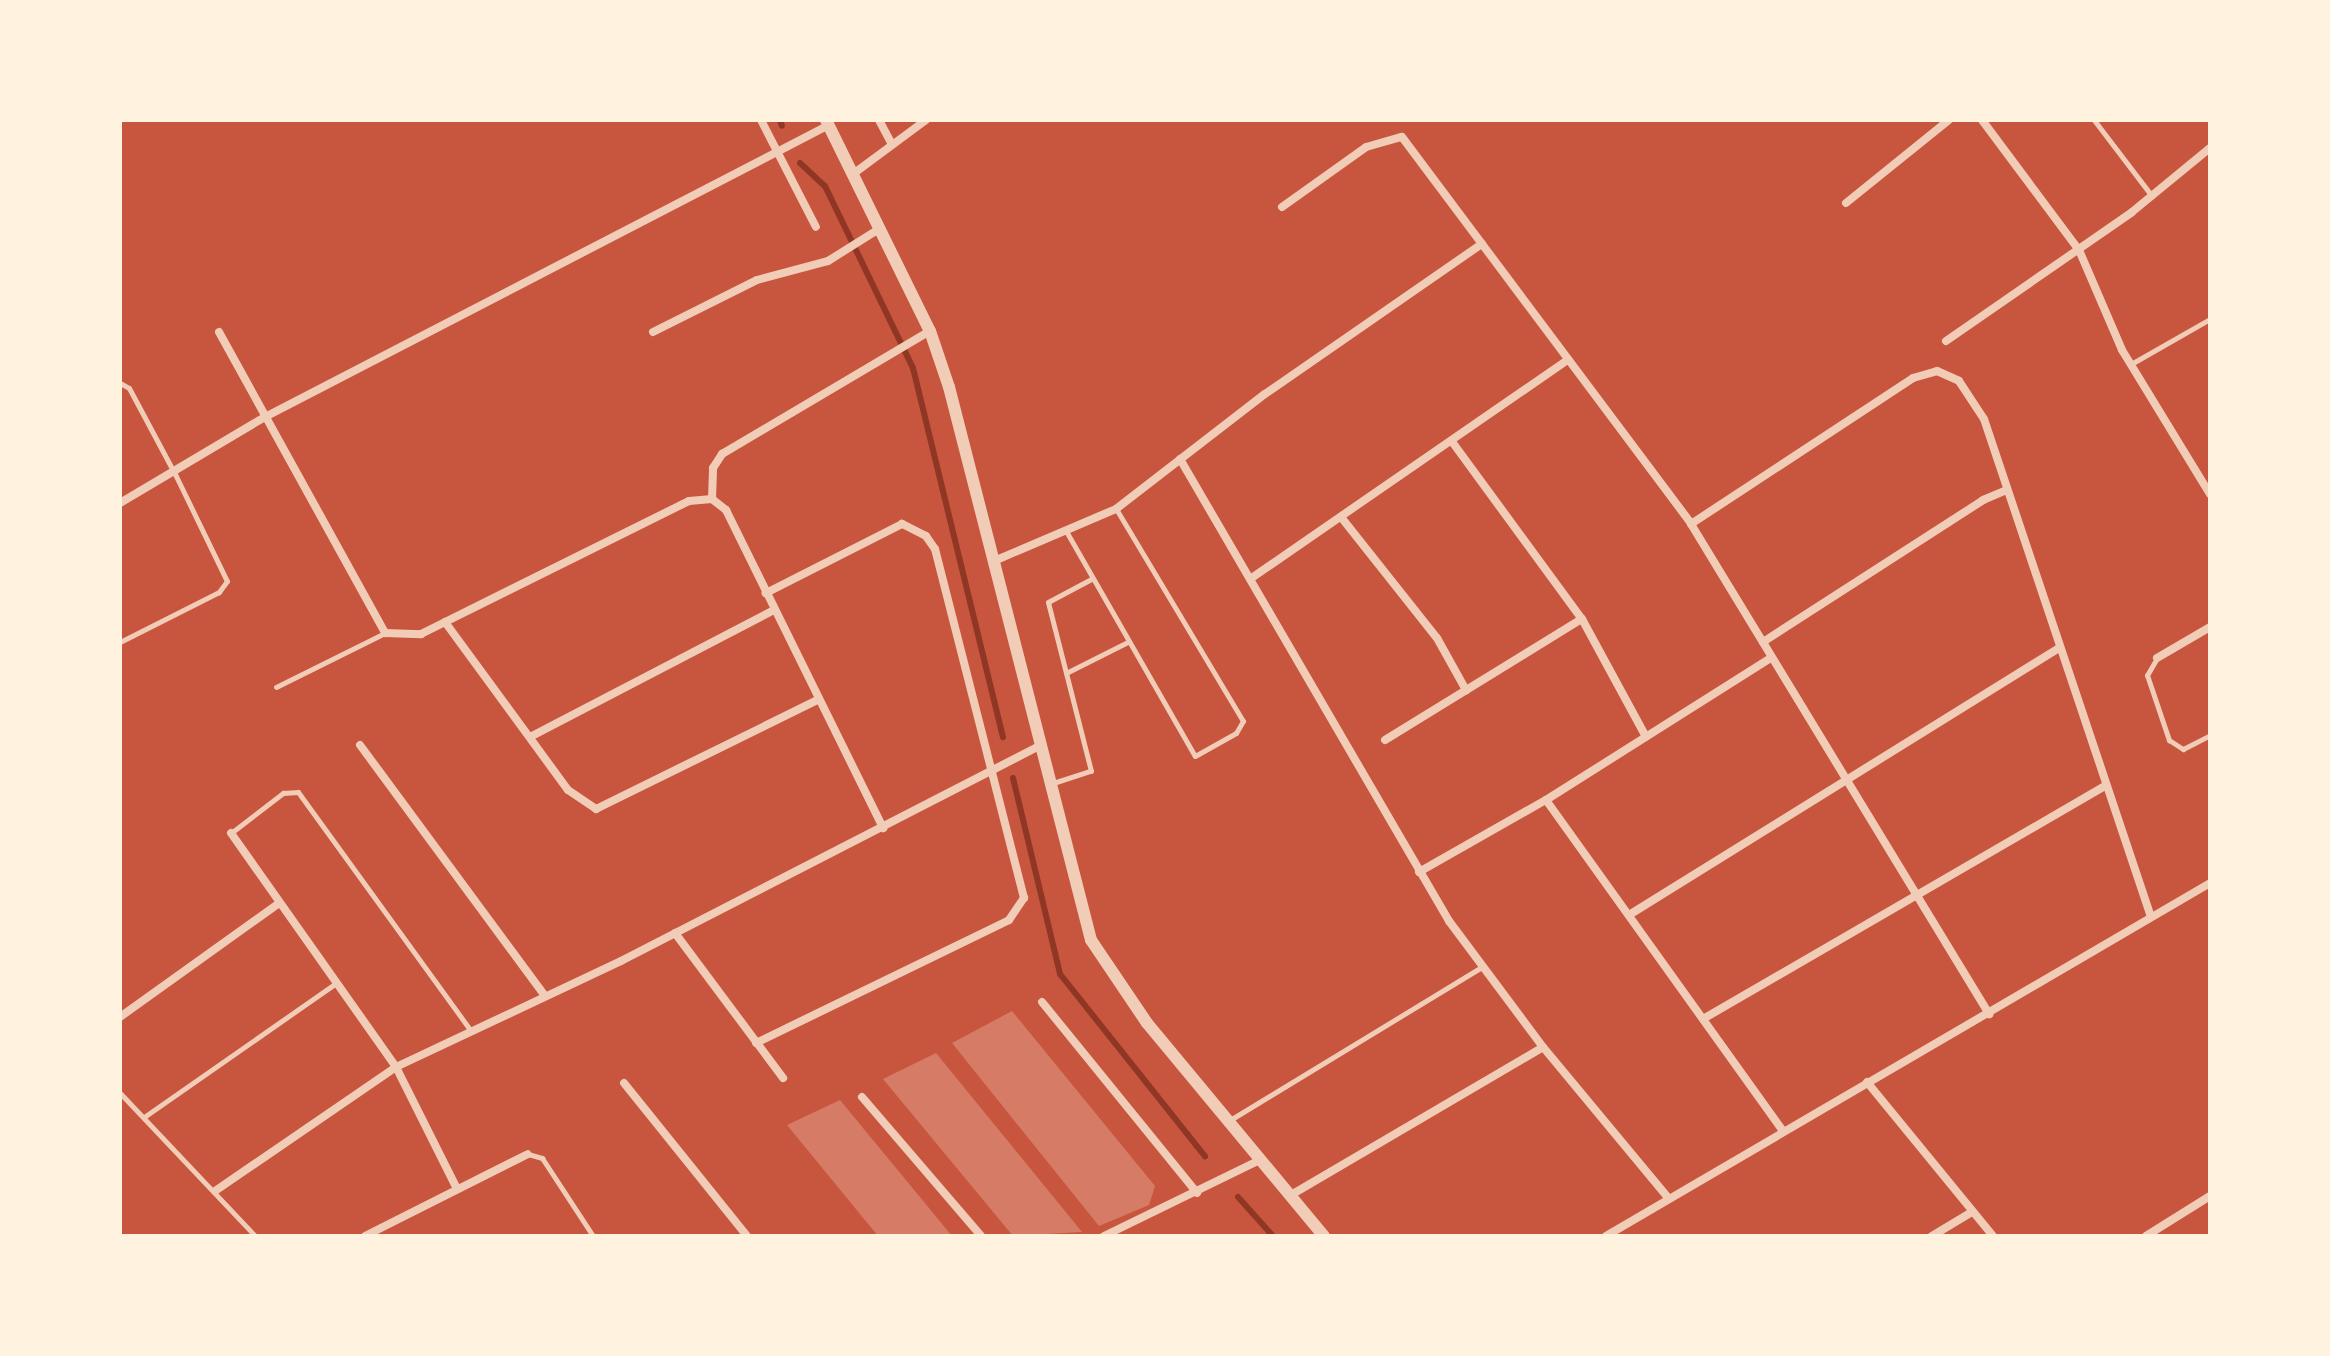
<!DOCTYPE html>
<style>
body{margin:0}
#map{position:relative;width:2330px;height:1356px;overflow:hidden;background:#c8553d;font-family:"Sofia Sans Condensed",sans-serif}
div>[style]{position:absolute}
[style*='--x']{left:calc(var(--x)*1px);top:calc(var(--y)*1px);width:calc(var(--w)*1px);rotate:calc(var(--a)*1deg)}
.stream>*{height:6px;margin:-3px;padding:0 3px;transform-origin:3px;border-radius:3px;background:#8f3625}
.building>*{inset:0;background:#d67c66}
.service>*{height:5px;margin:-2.5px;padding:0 2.5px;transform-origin:2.5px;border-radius:2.5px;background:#f1ccb7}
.minor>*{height:8px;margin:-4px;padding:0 4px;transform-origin:4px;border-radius:4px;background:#f1ccb7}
.tertiary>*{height:12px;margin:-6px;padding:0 6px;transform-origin:6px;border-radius:6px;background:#f1ccb7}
span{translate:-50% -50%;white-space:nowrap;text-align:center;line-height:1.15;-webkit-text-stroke:6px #fff3e0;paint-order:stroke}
.frame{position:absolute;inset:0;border:122px solid #fff3e0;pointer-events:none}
</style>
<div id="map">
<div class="stream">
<div style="--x:780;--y:120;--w:6;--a:72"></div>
<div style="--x:800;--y:163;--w:34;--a:43"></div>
<div style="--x:825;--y:186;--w:202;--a:64.2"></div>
<div style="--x:913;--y:368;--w:380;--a:76.3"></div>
<div style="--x:1013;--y:778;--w:202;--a:76.5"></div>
<div style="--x:1060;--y:974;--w:233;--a:51.5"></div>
<div style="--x:1238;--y:1197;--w:52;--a:48.1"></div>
</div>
<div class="building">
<div style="clip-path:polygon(1012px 1011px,1155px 1186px,1149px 1205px,1099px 1226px,952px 1043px)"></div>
<div style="clip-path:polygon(936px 1053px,1082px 1232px,1013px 1236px,883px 1079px)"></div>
<div style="clip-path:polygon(840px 1100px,952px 1236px,878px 1236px,787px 1125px)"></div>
</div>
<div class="service">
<div style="--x:2094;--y:120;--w:96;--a:52.7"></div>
<div style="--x:2131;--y:364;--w:91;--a:-29.7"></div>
<div style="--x:120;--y:383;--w:10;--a:29"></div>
<div style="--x:129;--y:388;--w:98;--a:61.9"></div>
<div style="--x:175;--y:474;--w:119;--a:64.1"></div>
<div style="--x:227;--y:581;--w:14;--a:126"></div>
<div style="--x:219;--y:592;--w:111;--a:153.2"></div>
<div style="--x:1066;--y:531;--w:259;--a:60.2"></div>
<div style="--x:1195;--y:756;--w:47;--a:-29.3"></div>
<div style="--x:1236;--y:733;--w:14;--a:-60"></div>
<div style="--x:1243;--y:721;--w:247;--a:-120.9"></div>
<div style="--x:2157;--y:658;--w:20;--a:120"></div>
<div style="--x:2147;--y:675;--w:69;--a:71.3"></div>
<div style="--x:2169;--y:740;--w:17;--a:33"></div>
<div style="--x:2183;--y:749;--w:30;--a:-27"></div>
<div style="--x:1066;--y:673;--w:69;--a:-26.6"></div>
<div style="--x:276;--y:687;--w:122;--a:-26.4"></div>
<div style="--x:1053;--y:783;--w:40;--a:-18"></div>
<div style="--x:1091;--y:771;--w:174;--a:-104.3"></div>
<div style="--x:1048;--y:602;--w:49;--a:-28.1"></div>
<div style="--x:231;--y:833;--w:66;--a:-37.6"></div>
<div style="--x:283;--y:793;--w:15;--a:-4"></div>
<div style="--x:298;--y:792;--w:295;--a:54.1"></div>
<div style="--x:120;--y:1093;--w:197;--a:46.6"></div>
<div style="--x:144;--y:1117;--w:234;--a:-34.9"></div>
<div style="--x:1230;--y:1120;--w:295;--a:-31.3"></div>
<div style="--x:528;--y:1154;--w:15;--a:16"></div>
<div style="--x:542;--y:1158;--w:93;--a:56.8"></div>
</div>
<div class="minor">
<div style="--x:761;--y:120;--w:120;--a:62.8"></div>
<div style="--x:879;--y:120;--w:27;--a:62"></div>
<div style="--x:1982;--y:120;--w:162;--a:53.3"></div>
<div style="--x:2079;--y:250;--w:109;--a:66.7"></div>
<div style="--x:2122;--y:350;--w:169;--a:58.6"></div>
<div style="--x:853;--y:174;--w:91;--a:-36.5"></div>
<div style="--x:1846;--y:203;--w:132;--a:-38.9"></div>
<div style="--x:1282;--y:207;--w:103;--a:-35.5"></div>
<div style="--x:1366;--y:147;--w:37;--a:-16"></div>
<div style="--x:1402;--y:137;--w:483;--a:53.2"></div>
<div style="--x:1691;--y:524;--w:574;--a:58.69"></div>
<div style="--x:219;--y:332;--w:344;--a:61.1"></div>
<div style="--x:385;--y:633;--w:36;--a:2"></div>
<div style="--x:421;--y:634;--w:299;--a:-26.4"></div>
<div style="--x:689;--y:501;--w:23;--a:-5"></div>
<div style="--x:653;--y:332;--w:116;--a:-26.6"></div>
<div style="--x:757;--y:280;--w:73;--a:-15"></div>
<div style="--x:828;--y:261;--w:60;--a:-32.1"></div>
<div style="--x:1946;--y:341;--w:226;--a:-34.7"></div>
<div style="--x:2132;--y:212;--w:101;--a:-39.4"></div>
<div style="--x:1453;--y:443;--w:218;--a:53.8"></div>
<div style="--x:1582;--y:619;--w:134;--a:61.5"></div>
<div style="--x:1180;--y:459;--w:535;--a:59.79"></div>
<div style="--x:1449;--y:921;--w:157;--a:53.3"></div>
<div style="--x:1543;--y:1047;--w:197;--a:50.3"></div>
<div style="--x:712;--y:499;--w:18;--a:38"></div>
<div style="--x:726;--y:510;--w:355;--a:63.7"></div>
<div style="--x:712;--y:499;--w:31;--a:-88"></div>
<div style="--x:713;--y:468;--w:17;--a:-57"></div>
<div style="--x:722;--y:454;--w:242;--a:-30.6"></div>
<div style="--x:120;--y:503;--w:169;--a:-30.7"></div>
<div style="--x:265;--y:417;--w:635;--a:-27.37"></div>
<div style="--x:1341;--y:517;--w:154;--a:51.6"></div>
<div style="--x:1437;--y:638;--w:60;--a:60.9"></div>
<div style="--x:1691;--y:524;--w:266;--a:-33.3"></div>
<div style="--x:1913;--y:378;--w:25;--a:-16"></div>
<div style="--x:1937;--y:371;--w:24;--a:24"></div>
<div style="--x:1959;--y:381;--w:45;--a:56.7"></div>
<div style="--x:1984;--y:419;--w:525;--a:71.46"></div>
<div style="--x:994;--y:561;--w:133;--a:-23.1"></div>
<div style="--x:1116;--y:509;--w:188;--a:-37.7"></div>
<div style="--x:1265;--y:394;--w:264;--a:-34.7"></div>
<div style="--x:1253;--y:577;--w:383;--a:-34.6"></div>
<div style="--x:445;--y:622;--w:208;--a:53.8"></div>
<div style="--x:568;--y:790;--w:34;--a:34"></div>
<div style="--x:596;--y:809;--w:247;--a:-26.2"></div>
<div style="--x:1763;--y:642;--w:262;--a:-32.8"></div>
<div style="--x:1983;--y:500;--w:26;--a:-23"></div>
<div style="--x:2157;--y:658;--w:61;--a:-30.3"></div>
<div style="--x:530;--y:737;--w:275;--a:-27.5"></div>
<div style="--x:1385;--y:740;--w:231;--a:-31.6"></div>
<div style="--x:360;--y:745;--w:312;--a:53.6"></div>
<div style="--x:1546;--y:800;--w:407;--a:54.4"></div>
<div style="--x:231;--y:833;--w:286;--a:54.8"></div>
<div style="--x:396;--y:1067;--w:136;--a:63.4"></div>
<div style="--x:1419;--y:872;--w:146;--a:-29.6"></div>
<div style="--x:1546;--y:800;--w:267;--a:-32.3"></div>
<div style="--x:1629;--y:915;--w:506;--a:-31.84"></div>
<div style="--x:675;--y:933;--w:181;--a:53.3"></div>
<div style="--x:1042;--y:1002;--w:246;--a:50.9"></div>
<div style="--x:120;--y:1017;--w:196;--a:-35.6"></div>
<div style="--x:1703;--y:1019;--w:466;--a:-30.1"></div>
<div style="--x:756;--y:1043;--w:281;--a:-25.9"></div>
<div style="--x:1009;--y:920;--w:27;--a:-56"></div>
<div style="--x:1024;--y:898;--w:360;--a:-104.3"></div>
<div style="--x:935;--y:549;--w:16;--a:-125"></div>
<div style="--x:926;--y:536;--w:27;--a:-153"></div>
<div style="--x:902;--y:524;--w:153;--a:153.1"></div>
<div style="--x:1867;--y:1082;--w:199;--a:50.7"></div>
<div style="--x:624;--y:1083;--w:196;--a:51.2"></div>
<div style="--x:862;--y:1097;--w:183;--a:49.4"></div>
<div style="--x:215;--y:1191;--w:219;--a:-34.4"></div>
<div style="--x:396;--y:1067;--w:249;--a:-25.2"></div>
<div style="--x:621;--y:961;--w:473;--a:-27.2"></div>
<div style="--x:1291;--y:1195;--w:292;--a:-30.4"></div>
<div style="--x:365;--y:1236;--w:182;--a:-26.7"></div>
<div style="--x:1104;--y:1236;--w:174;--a:-26"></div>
<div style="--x:1606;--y:1236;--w:700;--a:-30.3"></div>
<div style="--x:1932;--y:1236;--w:47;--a:-31"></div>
<div style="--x:2146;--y:1236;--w:75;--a:-32"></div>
</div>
<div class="tertiary">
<div style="--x:826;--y:120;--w:235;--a:63.8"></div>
<div style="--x:930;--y:331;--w:59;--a:71.3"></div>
<div style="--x:949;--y:387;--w:571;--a:75.6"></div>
<div style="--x:1091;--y:940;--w:100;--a:56"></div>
<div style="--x:1147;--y:1023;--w:277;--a:50.3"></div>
</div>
<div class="frame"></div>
</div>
